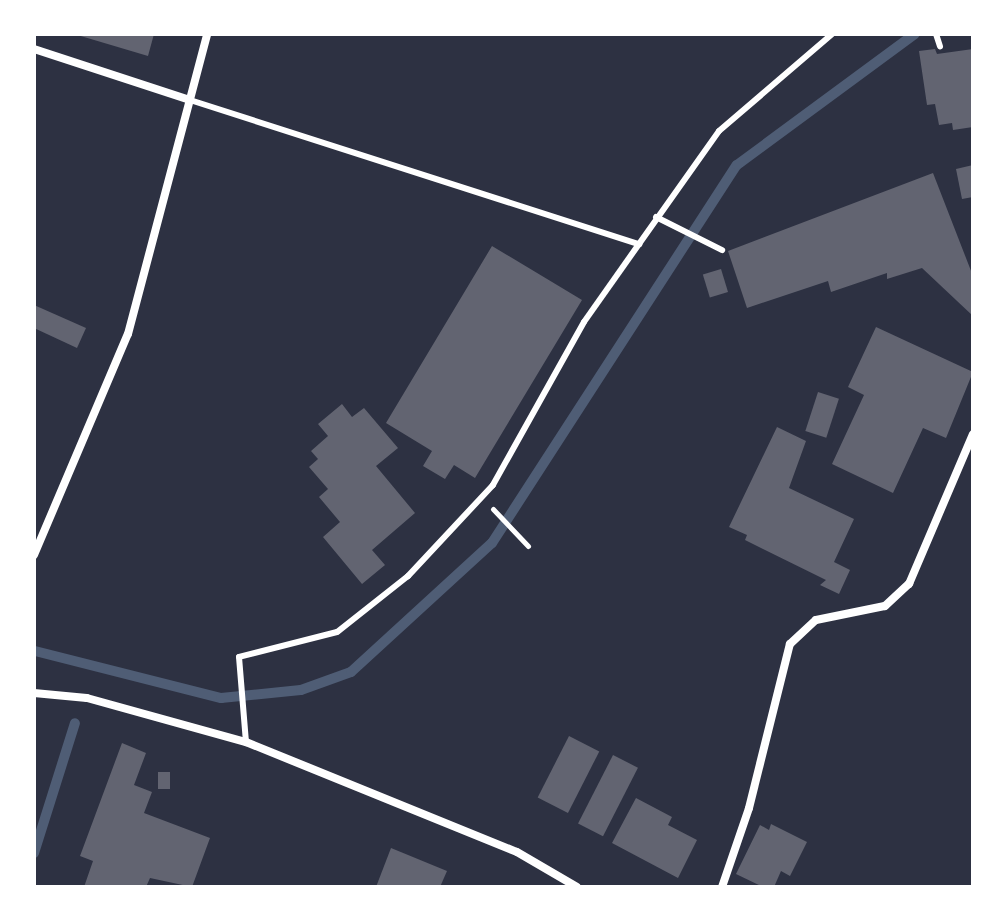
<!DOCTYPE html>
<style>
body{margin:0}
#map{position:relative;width:1007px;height:921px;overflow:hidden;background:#2d3142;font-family:Cabin,sans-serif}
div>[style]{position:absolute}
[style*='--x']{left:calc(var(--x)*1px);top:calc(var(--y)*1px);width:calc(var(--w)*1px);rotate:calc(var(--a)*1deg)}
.stream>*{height:10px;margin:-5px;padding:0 5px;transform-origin:5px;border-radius:5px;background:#4f5d75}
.building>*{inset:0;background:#626471;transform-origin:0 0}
.path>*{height:5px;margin:-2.5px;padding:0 2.5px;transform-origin:2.5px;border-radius:2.5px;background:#fff}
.service>*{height:6px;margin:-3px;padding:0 3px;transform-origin:3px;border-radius:3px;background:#fff}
.minor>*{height:8px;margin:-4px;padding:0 4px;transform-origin:4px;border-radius:4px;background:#fff}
span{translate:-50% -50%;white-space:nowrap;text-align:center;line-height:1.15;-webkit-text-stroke:8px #fff;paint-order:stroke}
.frame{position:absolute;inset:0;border:36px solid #fff;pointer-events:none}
</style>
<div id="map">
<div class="stream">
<div style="--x:35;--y:651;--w:192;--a:14.2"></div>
<div style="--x:221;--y:698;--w:80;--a:-5.7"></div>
<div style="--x:301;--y:690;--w:53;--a:-19.8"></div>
<div style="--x:351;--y:672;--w:191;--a:-42.5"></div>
<div style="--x:492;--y:543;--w:450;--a:-57.1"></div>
<div style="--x:737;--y:165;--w:221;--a:-36.4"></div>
<div style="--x:34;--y:853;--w:136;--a:-72.5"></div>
</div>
<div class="building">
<div style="clip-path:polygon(74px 34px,154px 34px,148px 56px)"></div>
<div style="clip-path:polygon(935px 49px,937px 54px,973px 49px,973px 127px,953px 130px,952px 123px,939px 125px,935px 104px,927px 105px,919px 51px)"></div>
<div style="clip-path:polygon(973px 165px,973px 197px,962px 199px,956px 169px)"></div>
<div style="clip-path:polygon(933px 173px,973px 276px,973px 316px,922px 268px,887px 279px,887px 273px,831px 292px,828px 281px,747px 308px,728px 251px)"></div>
<div style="clip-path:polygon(492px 246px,582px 300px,475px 478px,454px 465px,445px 479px,423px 466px,432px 451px,386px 423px)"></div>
<div style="left:721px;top:269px;width:24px;height:19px;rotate:73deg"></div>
<div style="clip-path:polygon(34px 305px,86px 328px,77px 348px,34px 328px)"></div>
<div style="clip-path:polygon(876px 327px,973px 372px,946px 438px,923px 428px,893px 493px,832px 464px,864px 395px,848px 387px)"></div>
<div style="left:818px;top:392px;width:22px;height:41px;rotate:18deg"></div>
<div style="clip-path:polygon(342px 404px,352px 417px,364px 408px,398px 448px,376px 466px,415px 513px,372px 550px,385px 565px,362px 584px,323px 537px,340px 522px,319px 497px,328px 489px,309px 467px,318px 459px,311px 451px,328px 436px,318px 424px)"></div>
<div style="clip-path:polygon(777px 427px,806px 441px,789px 488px,854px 519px,834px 562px,850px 570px,839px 594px,820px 585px,826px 580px,745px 540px,747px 535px,729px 527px)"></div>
<div style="left:569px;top:736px;width:34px;height:69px;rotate:27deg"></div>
<div style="clip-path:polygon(122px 743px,146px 753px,134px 785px,152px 792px,144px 813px,210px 838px,192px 887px,150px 878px,146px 887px,84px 887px,93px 861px,80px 856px)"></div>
<div style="left:613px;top:755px;width:28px;height:77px;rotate:27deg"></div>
<div style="left:158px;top:772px;width:12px;height:17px"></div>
<div style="clip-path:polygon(636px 798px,672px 817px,668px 825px,697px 840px,678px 878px,612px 843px)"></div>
<div style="clip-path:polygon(771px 824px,807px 842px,790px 876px,781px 871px,774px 887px,763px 887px,736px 874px,760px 825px,769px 830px)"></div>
<div style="clip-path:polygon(391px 848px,447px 871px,440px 887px,376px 887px)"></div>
</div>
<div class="path">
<div style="--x:493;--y:509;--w:51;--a:46.6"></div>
</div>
<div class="service">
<div style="--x:936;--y:34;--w:13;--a:72"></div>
<div style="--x:190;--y:100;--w:472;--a:17.8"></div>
<div style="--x:639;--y:244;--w:95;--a:125.2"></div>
<div style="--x:584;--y:322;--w:187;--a:119.2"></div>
<div style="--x:493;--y:485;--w:125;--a:133"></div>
<div style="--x:408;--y:576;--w:90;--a:141.7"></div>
<div style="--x:337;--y:632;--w:101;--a:165.7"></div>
<div style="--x:239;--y:657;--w:85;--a:85.3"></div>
<div style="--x:656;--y:217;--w:74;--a:26.6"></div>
<div style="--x:639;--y:244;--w:138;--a:-54.7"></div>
<div style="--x:719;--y:131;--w:149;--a:-40.6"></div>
</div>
<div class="minor">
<div style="--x:34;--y:49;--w:164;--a:18.1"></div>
<div style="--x:34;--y:555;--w:240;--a:-67"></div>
<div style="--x:128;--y:334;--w:310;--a:-75.2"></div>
<div style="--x:34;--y:693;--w:53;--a:5.4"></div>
<div style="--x:87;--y:698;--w:165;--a:15.5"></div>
<div style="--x:246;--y:742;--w:292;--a:22.1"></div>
<div style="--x:517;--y:852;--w:69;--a:30.3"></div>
<div style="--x:722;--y:887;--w:83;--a:-71.1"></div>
<div style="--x:749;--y:808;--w:169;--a:-76"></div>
<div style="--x:790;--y:644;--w:35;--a:-43"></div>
<div style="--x:816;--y:620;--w:70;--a:-11.5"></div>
<div style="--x:885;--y:606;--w:33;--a:-43"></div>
<div style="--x:909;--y:584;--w:163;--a:-66.9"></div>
</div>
<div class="frame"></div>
</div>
